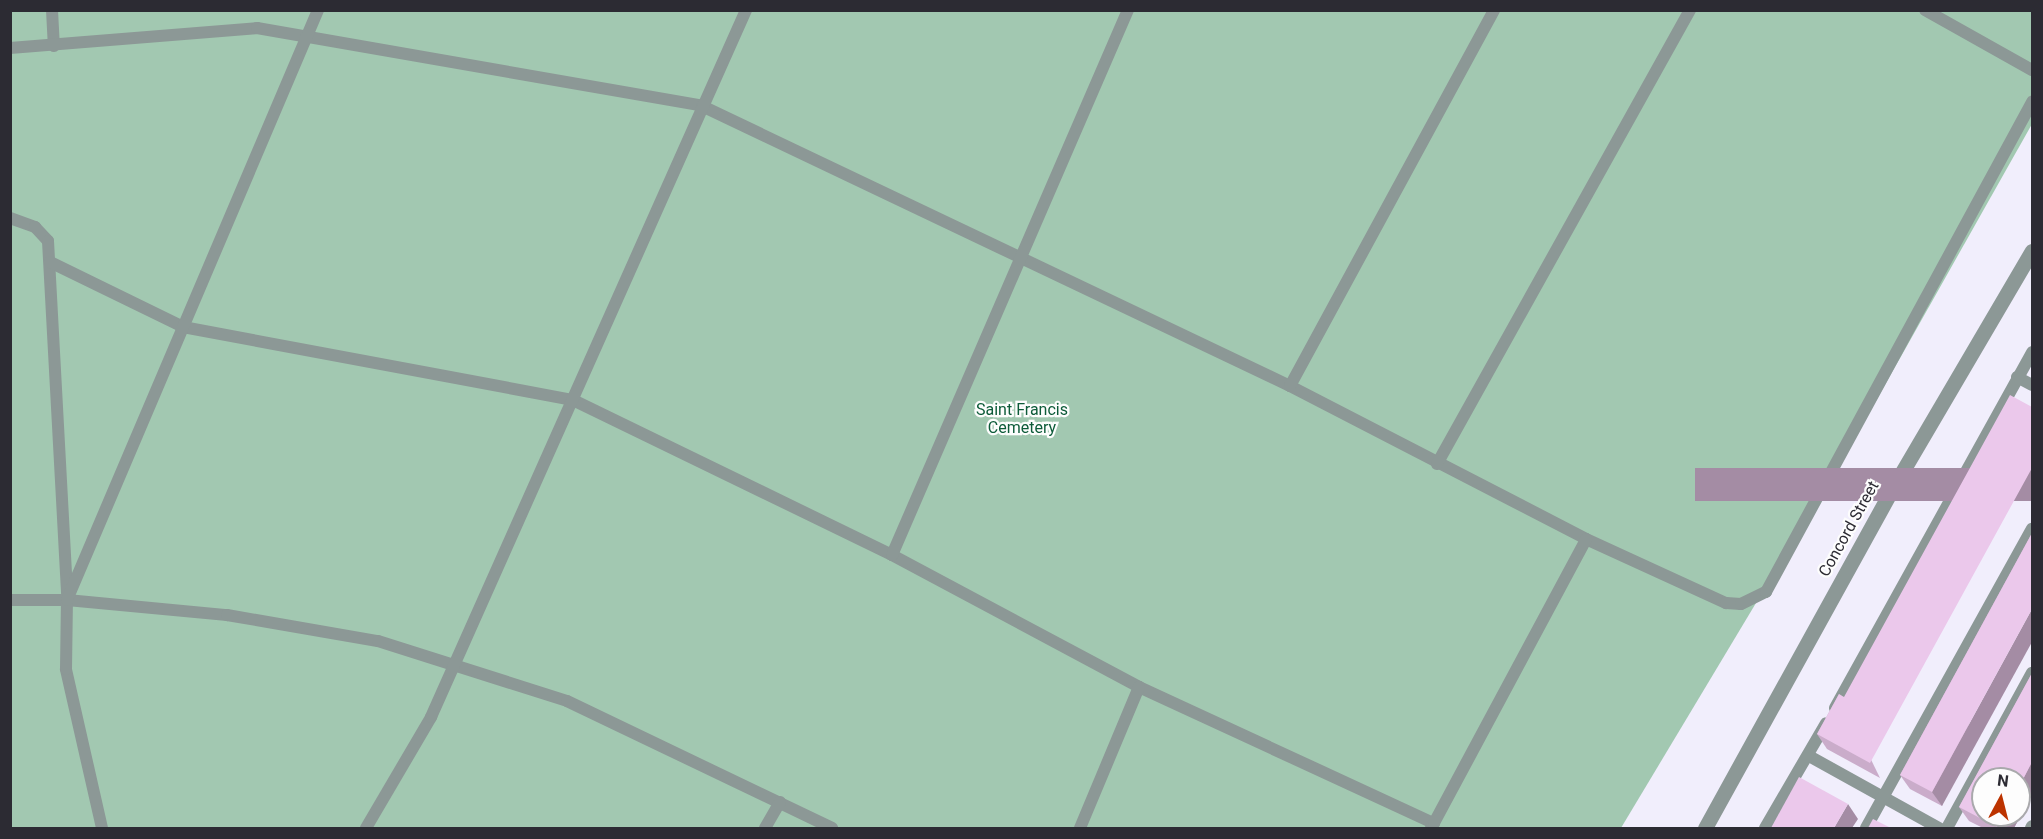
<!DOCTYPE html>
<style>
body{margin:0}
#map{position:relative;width:2043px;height:839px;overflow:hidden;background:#f1eefc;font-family:Roboto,sans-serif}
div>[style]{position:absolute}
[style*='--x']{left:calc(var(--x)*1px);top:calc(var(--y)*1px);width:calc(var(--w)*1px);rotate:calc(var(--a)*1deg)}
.green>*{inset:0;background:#a2c8b1}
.service>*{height:12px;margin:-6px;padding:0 6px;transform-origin:6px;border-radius:6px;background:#8c9896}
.minor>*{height:15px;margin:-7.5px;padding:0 7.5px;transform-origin:7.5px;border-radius:7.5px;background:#8c9896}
.wall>*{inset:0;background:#caacca}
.shaded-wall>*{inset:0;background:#a48ca4;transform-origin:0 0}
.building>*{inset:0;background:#ebc8eb}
span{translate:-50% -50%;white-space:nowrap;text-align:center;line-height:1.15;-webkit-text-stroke:4.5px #fdfdfd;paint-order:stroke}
.park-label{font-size:16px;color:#0d5b39}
.street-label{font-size:16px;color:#2c2b33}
.frame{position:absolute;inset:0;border:12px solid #2c2b33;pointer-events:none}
.north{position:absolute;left:1971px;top:767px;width:60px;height:60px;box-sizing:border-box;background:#fdfdfd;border:2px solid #a9a9ac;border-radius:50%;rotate:7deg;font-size:16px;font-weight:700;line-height:24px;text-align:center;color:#2c2b33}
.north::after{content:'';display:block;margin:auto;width:21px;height:27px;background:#bc3300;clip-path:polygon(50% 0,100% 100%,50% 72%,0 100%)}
</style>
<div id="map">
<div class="green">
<div style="clip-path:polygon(10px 11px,2032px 11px,2032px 124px,1855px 438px,1621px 828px,11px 828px)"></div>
</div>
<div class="service">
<div style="--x:52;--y:10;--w:36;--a:87"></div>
<div style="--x:1925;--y:10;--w:123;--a:29.3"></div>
<div style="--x:10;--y:48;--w:248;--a:-4.6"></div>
<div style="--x:257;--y:28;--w:452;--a:9.9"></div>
<div style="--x:702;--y:106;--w:651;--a:25.46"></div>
<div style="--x:1290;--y:386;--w:333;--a:27.3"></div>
<div style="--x:1586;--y:539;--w:154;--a:24.6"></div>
<div style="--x:1726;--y:603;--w:15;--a:4"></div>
<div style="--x:1741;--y:604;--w:28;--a:-26"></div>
<div style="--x:1766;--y:592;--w:558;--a:-61.5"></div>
<div style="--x:10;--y:218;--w:27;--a:20"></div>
<div style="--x:35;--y:227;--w:19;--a:47"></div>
<div style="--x:48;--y:241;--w:355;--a:86.9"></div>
<div style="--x:50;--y:262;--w:148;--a:26"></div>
<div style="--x:183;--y:327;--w:397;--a:10.6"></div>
<div style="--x:573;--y:400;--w:355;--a:25.9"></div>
<div style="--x:892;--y:555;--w:280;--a:28.1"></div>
<div style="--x:1139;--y:687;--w:325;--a:24.8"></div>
<div style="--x:1434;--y:823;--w:6;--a:121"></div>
<div style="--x:2017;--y:377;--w:17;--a:28"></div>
<div style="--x:1290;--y:386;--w:428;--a:-61.5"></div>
<div style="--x:1437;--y:464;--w:520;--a:-60.87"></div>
<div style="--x:892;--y:555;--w:594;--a:-66.59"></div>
<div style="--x:10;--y:600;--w:57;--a:0"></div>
<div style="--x:67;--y:600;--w:161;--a:5.4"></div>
<div style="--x:227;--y:615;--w:153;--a:9.8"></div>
<div style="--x:378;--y:641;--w:198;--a:17.6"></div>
<div style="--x:567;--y:701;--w:294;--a:25.6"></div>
<div style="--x:1835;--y:708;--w:407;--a:-61"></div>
<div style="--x:1809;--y:756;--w:149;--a:29"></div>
<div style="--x:1434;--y:823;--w:322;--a:-61.8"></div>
<div style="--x:102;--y:828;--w:163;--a:-102.8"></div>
<div style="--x:66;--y:669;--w:69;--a:-89.2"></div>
<div style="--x:67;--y:600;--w:641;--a:-66.95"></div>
<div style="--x:366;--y:828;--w:129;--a:-59.6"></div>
<div style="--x:431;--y:717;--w:774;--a:-65.98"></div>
<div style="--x:765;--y:828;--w:30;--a:-60"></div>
<div style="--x:1080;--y:828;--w:153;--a:-67.3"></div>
<div style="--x:1765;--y:828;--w:121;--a:-59.8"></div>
<div style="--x:1866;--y:828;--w:342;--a:-61"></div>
<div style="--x:1947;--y:828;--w:177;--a:-61.3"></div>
<div style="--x:2031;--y:828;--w:2;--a:-63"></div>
</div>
<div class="minor">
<div style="--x:1705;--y:828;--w:379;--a:-61.1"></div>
<div style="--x:1888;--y:496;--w:284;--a:-59.6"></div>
</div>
<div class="wall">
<div style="clip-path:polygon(2032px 533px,1942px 806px,1910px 789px,1900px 775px)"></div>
<div style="clip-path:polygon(2032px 673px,2032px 795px,2014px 828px,1983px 828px,1969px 821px,1959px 807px)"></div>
<div style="clip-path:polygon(1839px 694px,1880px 778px,1827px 749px,1817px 734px)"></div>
</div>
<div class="shaded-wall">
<div style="left:2032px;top:468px;width:33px;height:337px;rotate:90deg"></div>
<div style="clip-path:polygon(2032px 609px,2032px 642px,1942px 806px,1932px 792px)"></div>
<div style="clip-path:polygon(2032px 762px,2032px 795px,2014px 828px,1998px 828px,1997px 827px,2004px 815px,2019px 815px,2019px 787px)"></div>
<div style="clip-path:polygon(1848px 804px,1858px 819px,1852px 828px,1834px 828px)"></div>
</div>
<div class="building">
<div style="clip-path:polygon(2010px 395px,2032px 407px,2032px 468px,1870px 763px,1817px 734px,1839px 694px,1844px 697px)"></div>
<div style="clip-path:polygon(2032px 533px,2032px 609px,1932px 792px,1900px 775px)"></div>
<div style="clip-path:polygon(2032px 673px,2032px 762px,2019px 787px,2019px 779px,1983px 779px,1983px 815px,2004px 815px,1997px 827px,1959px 807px)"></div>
<div style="clip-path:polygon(1799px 777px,1848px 804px,1834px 828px,1771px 828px)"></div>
<div style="clip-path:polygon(1873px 819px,1891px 828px,1868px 828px)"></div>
</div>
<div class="park-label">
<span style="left:1022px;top:419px">Saint Francis<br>Cemetery</span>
</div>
<div class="street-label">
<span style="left:1849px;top:529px;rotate:-61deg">Concord Street</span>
</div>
<div class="frame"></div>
<div class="north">N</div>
</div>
